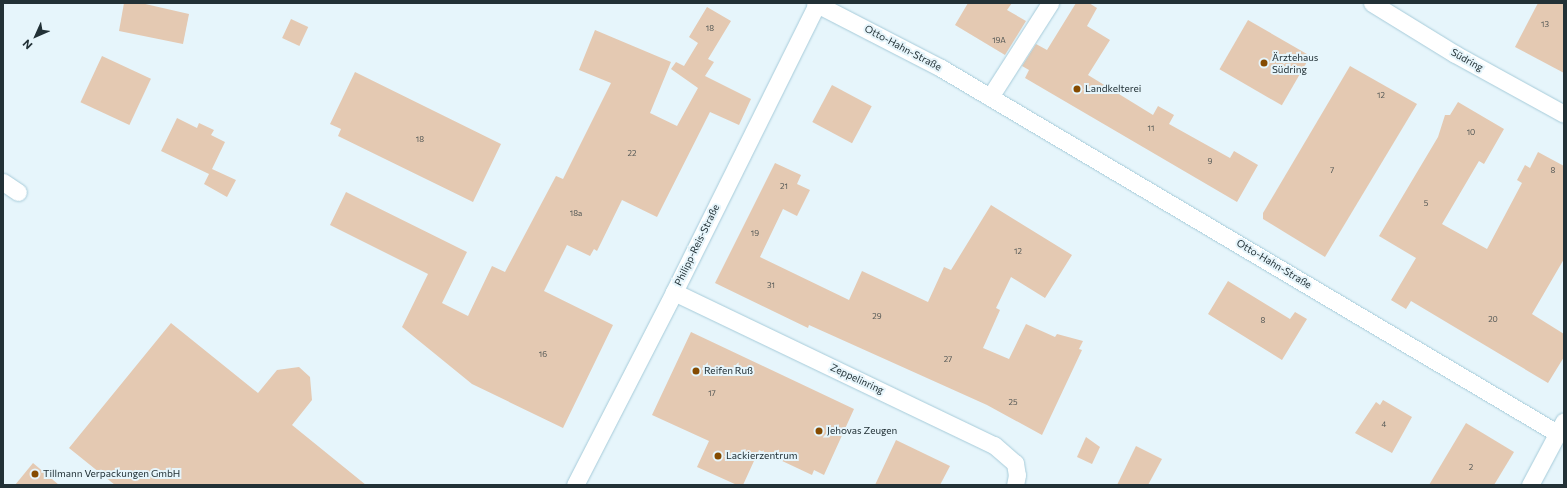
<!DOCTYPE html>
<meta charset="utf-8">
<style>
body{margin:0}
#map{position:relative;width:1567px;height:488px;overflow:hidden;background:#e6f5fb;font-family:Commissioner,sans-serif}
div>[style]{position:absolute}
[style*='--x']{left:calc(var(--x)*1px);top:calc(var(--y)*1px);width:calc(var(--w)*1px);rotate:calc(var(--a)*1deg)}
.building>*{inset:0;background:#e4c9b2;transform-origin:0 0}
.roads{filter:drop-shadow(0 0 1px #a6cbd9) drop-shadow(0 0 1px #a6cbd9)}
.minor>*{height:17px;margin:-8.5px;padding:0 8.5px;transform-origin:8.5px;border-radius:8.5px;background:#fff}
.dots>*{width:11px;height:11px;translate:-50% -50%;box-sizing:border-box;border:2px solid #e6f5fb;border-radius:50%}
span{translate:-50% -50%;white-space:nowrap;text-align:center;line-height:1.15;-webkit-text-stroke:4px #e6f5fb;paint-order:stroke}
.number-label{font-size:8px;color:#525755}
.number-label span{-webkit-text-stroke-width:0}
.street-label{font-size:10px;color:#223136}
.poi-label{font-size:10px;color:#223136}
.left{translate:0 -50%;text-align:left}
.frame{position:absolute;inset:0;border:4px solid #223136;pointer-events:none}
.north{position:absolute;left:16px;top:16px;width:40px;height:40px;-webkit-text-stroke:3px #e6f5fb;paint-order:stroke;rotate:225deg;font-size:11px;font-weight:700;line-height:16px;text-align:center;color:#223136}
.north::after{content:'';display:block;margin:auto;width:14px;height:18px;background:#223136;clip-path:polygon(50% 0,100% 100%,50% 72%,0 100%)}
</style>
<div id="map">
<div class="building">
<div style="clip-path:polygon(124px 3px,141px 3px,189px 14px,183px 44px,119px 31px)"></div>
<div style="clip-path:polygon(968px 3px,1012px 3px,1007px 10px,1026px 21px,1005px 55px,955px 25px)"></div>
<div style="clip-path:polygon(1076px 3px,1089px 3px,1097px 8px,1087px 26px,1110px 40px,1088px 75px,1153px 115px,1158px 106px,1174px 115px,1169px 124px,1230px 158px,1234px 151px,1258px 165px,1237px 202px,1025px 78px,1029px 70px,1022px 66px,1036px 44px,1047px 50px)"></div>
<div style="clip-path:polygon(1538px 3px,1564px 3px,1564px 73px,1515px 47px)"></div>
<div style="clip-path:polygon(707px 7px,731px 21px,708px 59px,714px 62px,705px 76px,751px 99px,739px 125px,710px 112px,657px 217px,622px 200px,597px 251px,594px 249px,590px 256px,567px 245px,544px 291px,613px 325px,563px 428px,472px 384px,402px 327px,428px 274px,330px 225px,346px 192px,467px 252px,442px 303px,468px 316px,492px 266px,505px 272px,556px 176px,563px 179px,611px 83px,579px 70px,595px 30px,671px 62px,650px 113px,677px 126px,698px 88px,671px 69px,676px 62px,684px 66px,698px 43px,689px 37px)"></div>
<div style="left:291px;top:19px;width:19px;height:21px;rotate:25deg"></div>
<div style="left:1248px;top:20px;width:72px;height:57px;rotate:30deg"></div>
<div style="left:102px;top:56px;width:54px;height:51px;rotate:25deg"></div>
<div style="clip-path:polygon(1350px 66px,1417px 104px,1325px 257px,1263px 219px,1263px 213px)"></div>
<div style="clip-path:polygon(355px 72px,501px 144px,473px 202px,338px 136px,341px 129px,330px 124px)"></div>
<div style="left:832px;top:85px;width:45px;height:42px;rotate:28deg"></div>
<div style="clip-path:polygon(1458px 102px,1504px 129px,1484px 164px,1479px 161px,1442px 224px,1487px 249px,1522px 183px,1517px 180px,1525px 165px,1530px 168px,1538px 152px,1564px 166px,1564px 259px,1532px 314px,1564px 334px,1564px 357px,1548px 383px,1411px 301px,1406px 309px,1391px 300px,1416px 258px,1379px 236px,1438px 137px,1445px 115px,1450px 115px)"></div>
<div style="clip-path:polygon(177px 118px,197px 128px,199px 123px,214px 130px,211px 135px,225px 142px,212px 169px,236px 180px,227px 197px,204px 184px,209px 174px,161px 151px)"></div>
<div style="clip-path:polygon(775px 163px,801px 175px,797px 184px,810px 190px,797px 216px,783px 209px,760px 257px,849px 300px,862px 271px,928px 302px,944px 267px,951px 270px,991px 205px,1072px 255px,1045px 298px,1011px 277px,996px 308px,1000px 310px,983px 348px,1009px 359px,1026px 324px,1055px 337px,1057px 334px,1083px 341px,1079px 349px,1082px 350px,1042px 435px,987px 405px,809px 325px,808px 328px,715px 283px)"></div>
<div style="clip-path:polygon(1228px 281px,1290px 319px,1295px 312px,1307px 319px,1282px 360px,1208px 314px)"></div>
<div style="clip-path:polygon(171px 323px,258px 393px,277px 370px,299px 367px,310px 377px,312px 400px,292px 425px,366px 485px,115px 485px,69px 448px)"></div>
<div style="clip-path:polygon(691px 332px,854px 409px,824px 475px,814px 470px,812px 475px,759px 450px,743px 485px,737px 485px,697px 467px,709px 441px,652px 415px)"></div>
<div style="clip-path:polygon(1383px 400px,1412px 417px,1392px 453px,1355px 433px,1376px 402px,1380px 405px)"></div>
<div style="clip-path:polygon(1466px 423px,1514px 452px,1494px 485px,1429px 485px)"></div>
<div style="clip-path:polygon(1086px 437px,1100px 447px,1092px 464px,1077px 457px)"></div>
<div style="clip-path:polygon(896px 440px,950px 466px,940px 485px,875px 485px)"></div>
<div style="clip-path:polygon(1136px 446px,1162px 459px,1148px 485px,1117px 485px)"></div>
<div style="clip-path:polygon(33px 463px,59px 485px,15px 485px)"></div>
</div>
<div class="roads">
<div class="minor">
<div style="--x:815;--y:3;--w:142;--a:27.3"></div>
<div style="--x:941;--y:68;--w:716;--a:30.65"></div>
<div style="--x:1372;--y:3;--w:97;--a:31.6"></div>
<div style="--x:1455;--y:54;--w:124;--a:28.8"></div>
<div style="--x:990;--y:97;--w:112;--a:-57.4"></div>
<div style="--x:3;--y:182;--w:18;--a:34"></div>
<div style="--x:674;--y:292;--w:355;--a:25.6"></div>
<div style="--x:994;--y:445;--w:28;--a:41"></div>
<div style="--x:1015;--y:463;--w:12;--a:81"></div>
<div style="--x:1017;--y:475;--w:10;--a:101"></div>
<div style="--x:575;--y:485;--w:217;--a:-62.8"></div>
<div style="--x:674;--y:292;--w:322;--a:-63.6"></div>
<div style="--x:1530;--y:485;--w:72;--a:-62"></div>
</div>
</div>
<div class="dots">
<div style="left:1264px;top:63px;background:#854b01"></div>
<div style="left:1077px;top:89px;background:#854b01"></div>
<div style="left:696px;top:371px;background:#854b01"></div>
<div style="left:819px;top:431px;background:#854b01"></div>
<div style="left:718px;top:456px;background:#854b01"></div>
<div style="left:35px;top:474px;background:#854b01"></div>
</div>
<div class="number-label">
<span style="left:1545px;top:25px">13</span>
<span style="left:710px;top:29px">18</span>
<span style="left:999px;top:41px">19A</span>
<span style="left:1381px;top:96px">12</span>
<span style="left:1151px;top:129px">11</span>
<span style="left:1471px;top:133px">10</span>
<span style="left:420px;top:140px">18</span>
<span style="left:632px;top:154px">22</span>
<span style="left:1210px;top:162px">9</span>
<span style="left:1332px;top:171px">7</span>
<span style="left:1553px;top:171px">8</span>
<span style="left:784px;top:187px">21</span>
<span style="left:1426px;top:204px">5</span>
<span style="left:576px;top:214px">18a</span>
<span style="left:755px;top:234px">19</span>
<span style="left:1018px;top:252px">12</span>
<span style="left:771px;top:286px">31</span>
<span style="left:877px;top:317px">29</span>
<span style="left:1493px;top:320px">20</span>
<span style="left:1263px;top:321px">8</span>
<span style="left:543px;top:355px">16</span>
<span style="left:948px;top:360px">27</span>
<span style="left:712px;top:394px">17</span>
<span style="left:1013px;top:403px">25</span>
<span style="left:1384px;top:425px">4</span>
<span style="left:1471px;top:468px">2</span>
</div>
<div class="street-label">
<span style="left:903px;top:48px;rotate:28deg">Otto-Hahn-Straße</span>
<span style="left:1467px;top:60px;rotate:29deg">Südring</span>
<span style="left:697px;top:245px;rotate:-64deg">Philipp-Reis-Straße</span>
<span style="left:1274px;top:264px;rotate:31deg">Otto-Hahn-Straße</span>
<span style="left:857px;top:379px;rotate:25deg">Zeppelinring</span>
</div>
<div class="poi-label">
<span class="left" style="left:1272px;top:63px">Ärztehaus<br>Südring</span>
<span class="left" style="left:1085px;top:89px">Landkelterei</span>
<span class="left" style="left:704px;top:371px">Reifen Ruß</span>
<span class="left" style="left:827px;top:431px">Jehovas Zeugen</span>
<span class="left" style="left:726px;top:456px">Lackierzentrum</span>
<span class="left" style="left:43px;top:474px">Tillmann Verpackungen GmbH</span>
</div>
<div class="frame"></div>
<div class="north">N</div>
</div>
